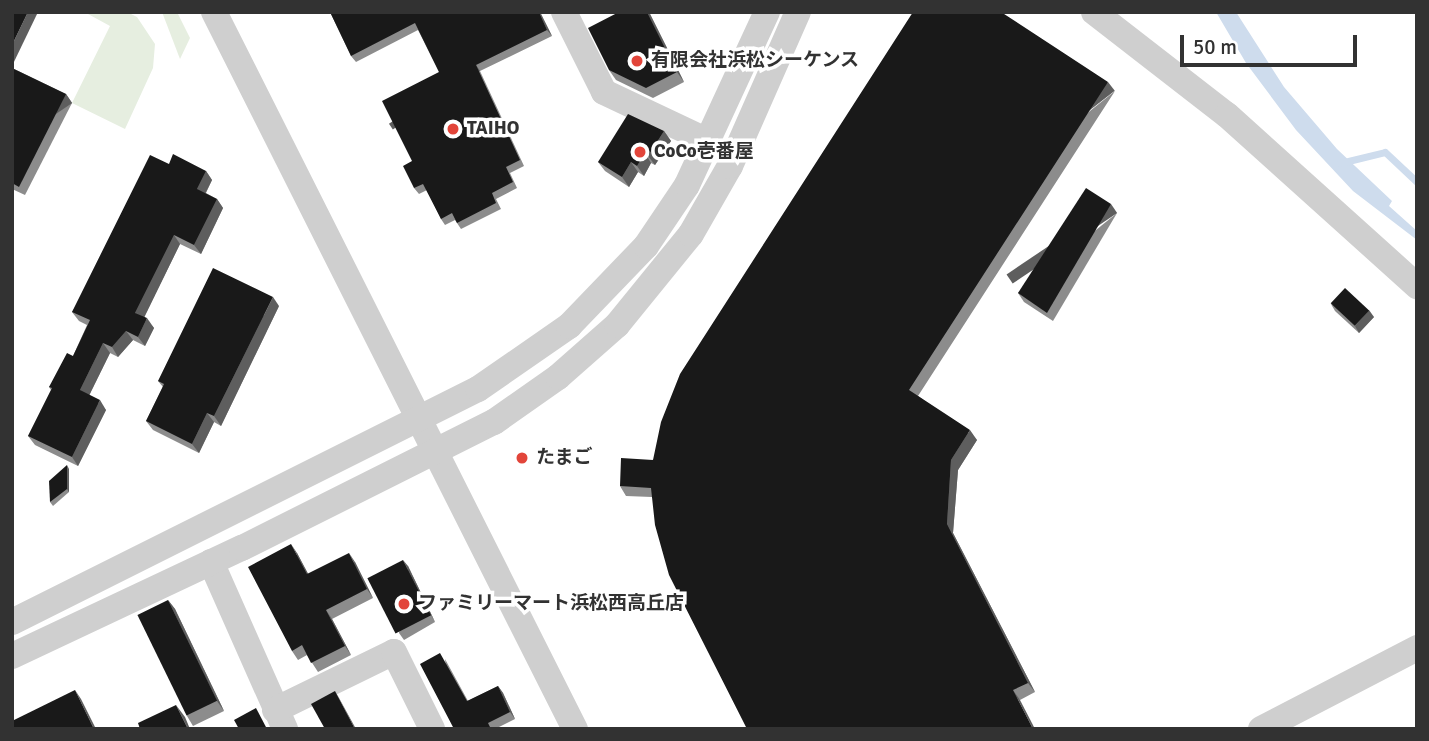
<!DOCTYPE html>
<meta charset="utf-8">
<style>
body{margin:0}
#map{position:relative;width:1429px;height:741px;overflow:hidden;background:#fff;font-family:Signika,"Noto Sans JP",sans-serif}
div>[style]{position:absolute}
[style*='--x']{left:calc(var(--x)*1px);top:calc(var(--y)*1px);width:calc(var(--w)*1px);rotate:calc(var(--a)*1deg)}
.green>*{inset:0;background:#e6eee0}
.water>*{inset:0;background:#cedced}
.stream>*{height:7px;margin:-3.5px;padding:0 3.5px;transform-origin:3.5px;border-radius:3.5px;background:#cedced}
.minor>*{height:26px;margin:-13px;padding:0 13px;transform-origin:13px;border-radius:13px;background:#cfcfcf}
.wall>*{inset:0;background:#8c8c8c}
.shaded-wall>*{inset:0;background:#5e5e5e;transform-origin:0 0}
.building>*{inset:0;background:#191919;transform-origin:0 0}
.dots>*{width:19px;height:19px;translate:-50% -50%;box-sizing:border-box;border:4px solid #fff;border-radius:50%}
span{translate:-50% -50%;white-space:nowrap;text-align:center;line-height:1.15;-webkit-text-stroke:7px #fff;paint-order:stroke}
.poi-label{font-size:19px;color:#323232;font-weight:700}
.left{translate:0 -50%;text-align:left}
.frame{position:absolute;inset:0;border:14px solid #323232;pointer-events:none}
.scale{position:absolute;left:1180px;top:35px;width:177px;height:32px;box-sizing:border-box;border:4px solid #323232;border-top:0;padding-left:9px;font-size:21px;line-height:24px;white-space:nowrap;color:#323232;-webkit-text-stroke:5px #fff;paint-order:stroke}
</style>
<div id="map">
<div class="green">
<div style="clip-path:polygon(90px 12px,127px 12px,137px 17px,155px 44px,153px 68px,125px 129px,72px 103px,110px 26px,88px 14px)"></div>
<div style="clip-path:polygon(162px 12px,177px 12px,190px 38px,180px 59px)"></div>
</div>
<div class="water">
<div style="clip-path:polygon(1216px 12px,1236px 12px,1284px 87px,1337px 149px,1392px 201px,1389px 206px,1417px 231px,1417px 240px,1353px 191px,1296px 130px,1246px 63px)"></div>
</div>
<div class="stream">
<div style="--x:1340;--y:163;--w:46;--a:-13.7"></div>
<div style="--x:1385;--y:152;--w:44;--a:43.2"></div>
</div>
<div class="minor">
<div style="--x:214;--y:12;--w:803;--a:63.28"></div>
<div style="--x:564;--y:12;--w:89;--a:63.4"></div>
<div style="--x:604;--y:92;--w:117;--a:25.3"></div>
<div style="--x:1094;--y:12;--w:168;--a:37.8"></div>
<div style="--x:1227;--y:115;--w:256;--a:42"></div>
<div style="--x:211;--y:562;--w:183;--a:66.1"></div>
<div style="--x:12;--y:622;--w:521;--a:-26.57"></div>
<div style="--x:478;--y:389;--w:111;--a:-34.7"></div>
<div style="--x:569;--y:326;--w:111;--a:-46.1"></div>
<div style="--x:646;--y:246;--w:73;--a:-56.1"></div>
<div style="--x:687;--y:185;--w:191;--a:-65.2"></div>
<div style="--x:12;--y:656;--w:254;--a:-25.2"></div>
<div style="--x:242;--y:548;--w:282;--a:-26.6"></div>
<div style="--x:494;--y:422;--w:78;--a:-35.1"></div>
<div style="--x:558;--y:377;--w:79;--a:-41.4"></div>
<div style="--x:617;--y:325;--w:117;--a:-50.9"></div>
<div style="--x:691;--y:234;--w:78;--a:-60.2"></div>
<div style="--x:730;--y:166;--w:168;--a:-66.2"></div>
<div style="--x:275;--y:710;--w:132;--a:-26"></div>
<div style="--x:394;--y:652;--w:86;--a:63.7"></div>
<div style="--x:1261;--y:729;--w:176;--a:-27.4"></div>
</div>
<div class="wall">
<div style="clip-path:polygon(330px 12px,540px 12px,552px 36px,480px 71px,524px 166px,510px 173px,517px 188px,496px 199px,501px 209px,461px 229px,455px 220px,445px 225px,441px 219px,427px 190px,419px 194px,414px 188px,412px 161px,439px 72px,418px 30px,356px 62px,351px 56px)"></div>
<div style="clip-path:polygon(619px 12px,649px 12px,684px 82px,653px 98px,616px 80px,609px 70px)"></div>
<div style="clip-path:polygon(12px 68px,66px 94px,72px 103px,25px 195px,12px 189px)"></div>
<div style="clip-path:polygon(1115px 91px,918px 396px,977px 440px,958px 470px,953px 533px,1035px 692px,1020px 700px,652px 497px,626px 496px,620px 486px)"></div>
<div style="clip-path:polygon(664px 131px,671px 141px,655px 165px,651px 163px,644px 176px,638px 172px,629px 187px,605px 171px,598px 162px)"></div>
<div style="clip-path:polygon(169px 164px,206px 171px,212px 180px,206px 193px,217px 199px,223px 208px,201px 254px,180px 244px,144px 317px,154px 328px,145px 346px,133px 340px,118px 357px,110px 353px,89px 395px,106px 410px,78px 466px,35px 445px,28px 436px,51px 390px,49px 387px,73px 356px,87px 325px,79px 321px,72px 312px)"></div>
<div style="clip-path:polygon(1117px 213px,1053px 321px,1024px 302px,1018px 293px)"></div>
<div style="clip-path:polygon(1331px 304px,1374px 317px,1359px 333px,1335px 311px)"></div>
<div style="clip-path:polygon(279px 306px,221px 426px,214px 422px,199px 453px,153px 430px,146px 421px,163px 387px,158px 381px)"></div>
<div style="clip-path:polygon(69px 469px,69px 492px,53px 506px,50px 502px)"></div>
<div style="clip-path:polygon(297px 553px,308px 574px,355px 562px,373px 598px,332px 619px,351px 655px,318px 672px,307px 655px,298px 660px,292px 651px)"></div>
<div style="clip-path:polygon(408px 566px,435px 622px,404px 640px,399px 633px)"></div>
<div style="clip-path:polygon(168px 600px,175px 609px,224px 711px,193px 726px,187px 716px)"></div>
<div style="clip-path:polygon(445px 659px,468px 701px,498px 686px,503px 693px,515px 719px,495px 729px,454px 729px)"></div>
</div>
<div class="shaded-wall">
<div style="clip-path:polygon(28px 12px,38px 12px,12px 66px,12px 45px)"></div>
<div style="clip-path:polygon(539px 12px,540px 12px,552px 36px,547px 30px)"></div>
<div style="clip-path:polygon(647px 12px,649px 12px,684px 82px,677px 72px)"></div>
<div style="left:476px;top:65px;width:7px;height:105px;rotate:56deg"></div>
<div style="left:1108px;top:82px;width:11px;height:367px;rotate:52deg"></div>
<div style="left:66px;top:94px;width:11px;height:104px;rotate:56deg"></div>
<div style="clip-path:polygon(664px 131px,671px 141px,655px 165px,648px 156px)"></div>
<div style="clip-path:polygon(645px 153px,651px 163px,644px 176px,637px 166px)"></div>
<div style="clip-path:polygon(631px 162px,638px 172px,629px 187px,622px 177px)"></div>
<div style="clip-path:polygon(206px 171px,212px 180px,203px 198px,197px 189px)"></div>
<div style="clip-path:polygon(217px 199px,223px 208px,201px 254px,194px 245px)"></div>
<div style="left:1111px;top:204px;width:11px;height:126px;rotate:56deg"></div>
<div style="clip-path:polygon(174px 235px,180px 244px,142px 322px,135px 313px)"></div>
<div style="clip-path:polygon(273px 297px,279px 306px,221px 426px,214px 416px)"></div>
<div style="clip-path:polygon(1369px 310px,1374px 317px,1359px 333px,1355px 326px)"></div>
<div style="clip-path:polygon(147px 318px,154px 328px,145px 346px,138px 337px)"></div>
<div style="clip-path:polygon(126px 331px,133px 340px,118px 357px,112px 347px)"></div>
<div style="clip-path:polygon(103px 343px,110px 353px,87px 400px,80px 390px)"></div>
<div style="clip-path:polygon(100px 400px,106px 410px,78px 466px,72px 457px)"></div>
<div style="clip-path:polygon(207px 413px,214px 422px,199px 453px,192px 444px)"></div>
<div style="clip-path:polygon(970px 430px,977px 440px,958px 470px,953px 533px,1035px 692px,1028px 683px,947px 524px,951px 460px)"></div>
<div style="clip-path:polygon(67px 465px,69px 469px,69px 492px,67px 489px)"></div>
<div style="clip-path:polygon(291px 544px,297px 553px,313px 583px,307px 574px)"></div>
<div style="clip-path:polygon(349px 553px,355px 562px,373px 598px,367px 589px)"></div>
<div style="clip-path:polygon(403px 560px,408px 566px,435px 622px,431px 615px)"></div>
<div style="clip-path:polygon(168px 600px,175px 609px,224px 711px,217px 701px)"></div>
<div style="clip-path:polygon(326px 610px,332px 619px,351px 655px,345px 646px)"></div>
<div style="clip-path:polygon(498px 686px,503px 693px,515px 719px,510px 712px)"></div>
<div style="clip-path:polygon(75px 690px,81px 699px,96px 729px,94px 729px)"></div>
<div style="clip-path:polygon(1013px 690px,1020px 700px,1035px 729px,1033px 729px)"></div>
<div style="clip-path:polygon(335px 691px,339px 698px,356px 729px,355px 729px)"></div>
<div style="clip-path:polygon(176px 705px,185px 717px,190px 729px,188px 729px)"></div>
</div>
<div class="building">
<div style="clip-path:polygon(12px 12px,28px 12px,12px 45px)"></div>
<div style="clip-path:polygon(330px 12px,539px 12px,547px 30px,476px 65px,520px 160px,506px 167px,513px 182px,492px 193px,496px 203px,457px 223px,452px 213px,441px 219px,423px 184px,414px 188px,403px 166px,412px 161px,382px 101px,439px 72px,415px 23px,351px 56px)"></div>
<div style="clip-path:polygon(619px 12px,647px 12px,677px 72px,646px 88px,609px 70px,588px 28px)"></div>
<div style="clip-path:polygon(913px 12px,1001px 12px,1108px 82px,909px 390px,970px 430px,951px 460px,947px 524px,1028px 683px,1013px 690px,1033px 729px,747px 729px,669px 575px,655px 525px,651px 488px,620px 486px,621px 458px,653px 460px,661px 422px,680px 374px)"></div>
<div style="clip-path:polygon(12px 68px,66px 94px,19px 187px,12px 183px)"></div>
<div style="clip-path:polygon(628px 114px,664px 131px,648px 156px,645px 153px,637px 166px,631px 162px,622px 177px,598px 162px)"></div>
<div style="clip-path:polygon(173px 154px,206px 171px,197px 189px,217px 199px,194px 245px,174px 235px,135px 313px,147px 318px,138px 337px,126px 331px,112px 347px,103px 343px,80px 390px,100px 400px,72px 457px,28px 436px,52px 388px,49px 387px,67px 353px,73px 356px,90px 320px,72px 312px,150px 155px,169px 164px)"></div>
<div style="clip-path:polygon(1086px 188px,1111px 204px,1047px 313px,1018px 293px)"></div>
<div style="clip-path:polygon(213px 268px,273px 297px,214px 416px,207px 413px,192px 444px,146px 421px,164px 384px,158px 381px)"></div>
<div style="left:1345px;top:288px;width:33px;height:21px;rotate:43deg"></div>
<div style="clip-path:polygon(67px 465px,67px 489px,50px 502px,49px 481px)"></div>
<div style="clip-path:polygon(291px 544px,307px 574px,349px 553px,367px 589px,326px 610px,345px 646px,311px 663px,302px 645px,292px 651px,248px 567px)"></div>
<div style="left:403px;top:560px;width:62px;height:40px;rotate:63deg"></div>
<div style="left:168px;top:600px;width:112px;height:34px;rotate:64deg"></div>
<div style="clip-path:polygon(440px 653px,467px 701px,498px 686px,510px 712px,488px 723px,491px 729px,454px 729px,420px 664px)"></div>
<div style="clip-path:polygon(75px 690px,94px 729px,12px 729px,12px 721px)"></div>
<div style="clip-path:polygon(335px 691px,355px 729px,325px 729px,311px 704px)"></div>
<div style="clip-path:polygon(176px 705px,188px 729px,140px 729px,138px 723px)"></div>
<div style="clip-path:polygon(256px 708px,267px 729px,239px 729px,234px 720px)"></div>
</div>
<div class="dots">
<div style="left:637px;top:61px;background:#e2453a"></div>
<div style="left:453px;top:129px;background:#e2453a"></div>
<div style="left:640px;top:152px;background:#e2453a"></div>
<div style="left:522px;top:458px;background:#e2453a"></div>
<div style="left:404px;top:604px;background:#e2453a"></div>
</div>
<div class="poi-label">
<span class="left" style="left:651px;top:61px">有限会社浜松シーケンス</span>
<span class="left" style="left:467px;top:129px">TAIHO</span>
<span class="left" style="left:654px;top:152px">CoCo壱番屋</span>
<span class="left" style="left:536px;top:458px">たまご</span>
<span class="left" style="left:418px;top:604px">ファミリーマート浜松西高丘店</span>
</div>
<div class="frame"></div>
<div class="scale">50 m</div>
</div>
